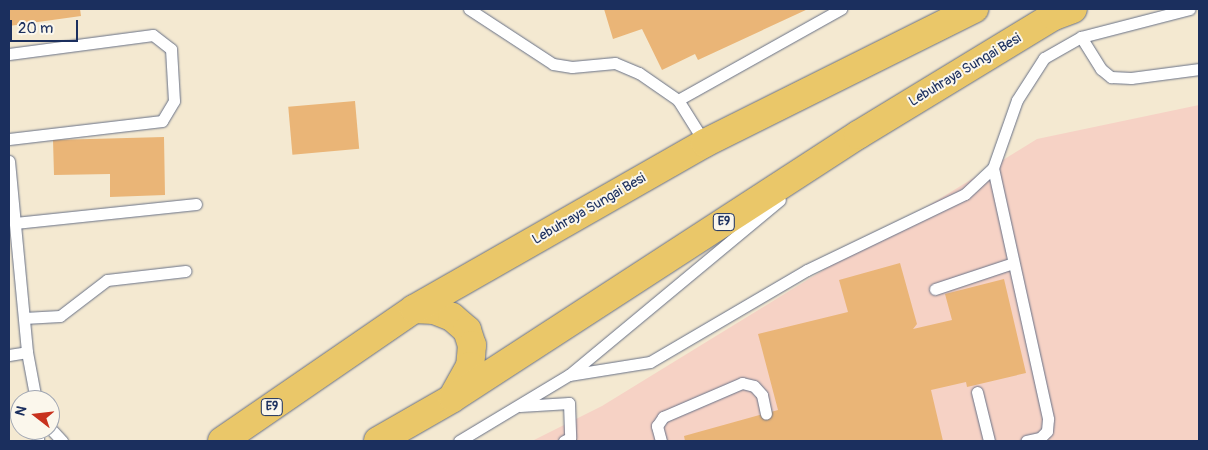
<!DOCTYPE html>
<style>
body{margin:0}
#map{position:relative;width:1208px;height:450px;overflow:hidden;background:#f4e9d1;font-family:Pangolin,sans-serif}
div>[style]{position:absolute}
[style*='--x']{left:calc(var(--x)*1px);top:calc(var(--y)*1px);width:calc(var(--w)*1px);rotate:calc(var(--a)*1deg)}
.built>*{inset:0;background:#f6d2c5}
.building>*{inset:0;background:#eab577;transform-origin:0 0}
.roads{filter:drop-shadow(0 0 1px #677086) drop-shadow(0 0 1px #677086)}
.service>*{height:11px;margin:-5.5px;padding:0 5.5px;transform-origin:5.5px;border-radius:5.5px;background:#fff}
.motorway>*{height:28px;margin:-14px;padding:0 14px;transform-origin:14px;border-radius:14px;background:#eac769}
span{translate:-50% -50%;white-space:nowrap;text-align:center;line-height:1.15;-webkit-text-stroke:4px #fbf7ec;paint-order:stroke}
.shield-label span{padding:1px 4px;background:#fbf7ec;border:1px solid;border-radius:4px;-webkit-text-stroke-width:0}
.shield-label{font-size:12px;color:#1b2f5e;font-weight:700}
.street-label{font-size:14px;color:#1b2f5e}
.frame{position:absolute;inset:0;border:10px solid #1b2f5e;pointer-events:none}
.north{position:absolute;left:10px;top:390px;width:50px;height:50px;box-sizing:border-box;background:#fbf7ec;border:1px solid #a1a7b3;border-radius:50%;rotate:286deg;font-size:14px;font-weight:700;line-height:20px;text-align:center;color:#1b2f5e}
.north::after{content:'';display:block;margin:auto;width:18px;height:22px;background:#c8321e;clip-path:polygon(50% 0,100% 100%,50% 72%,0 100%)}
.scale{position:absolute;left:10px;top:20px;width:68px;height:22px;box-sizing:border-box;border:2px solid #1b2f5e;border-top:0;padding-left:6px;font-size:15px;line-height:18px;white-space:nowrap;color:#1b2f5e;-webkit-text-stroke:4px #fbf7ec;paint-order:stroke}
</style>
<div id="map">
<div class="built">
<div style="clip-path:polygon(1199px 105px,1199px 441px,532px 441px,602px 406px,1037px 139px)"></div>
</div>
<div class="building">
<div style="clip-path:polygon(9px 9px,80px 9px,81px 16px,9px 26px)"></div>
<div style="clip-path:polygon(604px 9px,808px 9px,698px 60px,695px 54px,662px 70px,642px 29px,613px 39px)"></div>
<div style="left:355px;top:101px;width:48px;height:67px;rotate:85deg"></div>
<div style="clip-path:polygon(164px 137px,165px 195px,110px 197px,110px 174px,54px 175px,53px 140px)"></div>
<div style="clip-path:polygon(900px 263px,917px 324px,913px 329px,952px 320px,945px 294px,1004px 279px,1026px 373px,967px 387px,966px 382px,931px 390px,943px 441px,685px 441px,684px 436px,778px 410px,758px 334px,848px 312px,839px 280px)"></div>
</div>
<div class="roads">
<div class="service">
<div style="--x:469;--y:9;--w:100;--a:33.2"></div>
<div style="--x:553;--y:64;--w:19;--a:9"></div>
<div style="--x:572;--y:67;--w:43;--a:-5.3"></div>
<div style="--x:615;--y:63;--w:26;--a:23"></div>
<div style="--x:639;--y:73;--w:47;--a:34.7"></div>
<div style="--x:678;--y:100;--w:51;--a:57.9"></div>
<div style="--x:1081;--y:37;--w:38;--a:58"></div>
<div style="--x:1101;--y:69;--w:13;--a:39"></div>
<div style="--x:1111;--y:77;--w:20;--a:3"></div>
<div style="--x:1131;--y:78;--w:69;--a:-7.5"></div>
<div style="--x:9;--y:54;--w:145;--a:-7.5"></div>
<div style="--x:153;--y:35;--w:23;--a:38"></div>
<div style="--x:171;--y:49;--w:52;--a:86.7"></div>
<div style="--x:174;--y:101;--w:23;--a:121"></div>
<div style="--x:162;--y:121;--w:154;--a:173.3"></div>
<div style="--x:678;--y:100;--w:187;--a:-29.2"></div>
<div style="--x:9;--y:161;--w:192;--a:84.6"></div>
<div style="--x:27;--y:352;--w:49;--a:79.4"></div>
<div style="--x:993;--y:168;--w:257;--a:77.6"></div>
<div style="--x:1048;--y:419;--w:12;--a:95"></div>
<div style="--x:1047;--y:431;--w:10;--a:135"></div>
<div style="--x:1040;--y:438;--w:14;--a:168"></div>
<div style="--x:15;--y:223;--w:182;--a:-6"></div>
<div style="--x:935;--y:289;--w:82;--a:-18.4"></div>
<div style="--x:24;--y:318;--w:36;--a:-3"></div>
<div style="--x:60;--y:316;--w:59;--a:-37.5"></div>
<div style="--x:107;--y:280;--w:79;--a:-6.6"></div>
<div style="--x:9;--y:355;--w:18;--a:-9"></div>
<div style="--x:569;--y:375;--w:82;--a:-9.1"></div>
<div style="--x:650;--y:362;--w:182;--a:-30.4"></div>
<div style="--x:807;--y:270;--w:175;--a:-25.7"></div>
<div style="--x:965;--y:194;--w:38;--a:-43"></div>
<div style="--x:993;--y:168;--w:72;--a:-70.6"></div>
<div style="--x:1017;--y:100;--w:50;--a:-57.3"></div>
<div style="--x:1044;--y:58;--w:43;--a:-29.6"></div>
<div style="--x:1081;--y:37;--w:112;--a:-14.5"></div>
<div style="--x:977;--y:392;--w:50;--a:76.2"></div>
<div style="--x:520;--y:406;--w:49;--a:-3.5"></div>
<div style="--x:569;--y:403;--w:35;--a:88"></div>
<div style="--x:570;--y:438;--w:7;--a:153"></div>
<div style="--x:50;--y:428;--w:18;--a:47"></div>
<div style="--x:38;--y:441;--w:11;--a:-90"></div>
<div style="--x:459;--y:441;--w:128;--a:-31"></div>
<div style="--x:569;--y:375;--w:274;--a:-39.7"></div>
<div style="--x:661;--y:441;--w:16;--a:-105"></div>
<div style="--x:657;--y:426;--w:11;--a:-56"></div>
<div style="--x:663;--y:417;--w:86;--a:-23.3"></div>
<div style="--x:742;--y:383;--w:12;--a:14"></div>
<div style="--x:754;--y:386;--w:12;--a:48"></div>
<div style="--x:762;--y:395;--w:19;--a:78"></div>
</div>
<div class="motorway">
<div style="--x:414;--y:309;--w:20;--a:3"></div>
<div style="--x:434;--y:310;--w:19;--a:21"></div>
<div style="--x:452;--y:317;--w:20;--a:41"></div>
<div style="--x:467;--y:330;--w:16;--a:72"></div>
<div style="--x:472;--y:345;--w:21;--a:95"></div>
<div style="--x:470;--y:366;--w:35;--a:119"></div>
<div style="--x:222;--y:441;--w:233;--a:-34.5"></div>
<div style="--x:414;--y:309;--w:335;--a:-29.7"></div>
<div style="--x:705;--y:143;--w:301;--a:-26.5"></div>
<div style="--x:378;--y:441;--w:86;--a:-29.8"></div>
<div style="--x:453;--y:398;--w:483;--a:-33"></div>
<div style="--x:858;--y:135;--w:229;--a:-31.3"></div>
<div style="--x:1054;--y:16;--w:20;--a:-20"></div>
</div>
</div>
<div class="shield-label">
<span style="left:724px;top:222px">E9</span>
<span style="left:272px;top:407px">E9</span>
</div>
<div class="street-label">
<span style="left:965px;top:70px;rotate:-31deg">Lebuhraya Sungai Besi</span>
<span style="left:589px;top:209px;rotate:-30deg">Lebuhraya Sungai Besi</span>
</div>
<div class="frame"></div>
<div class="north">N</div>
<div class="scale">20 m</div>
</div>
